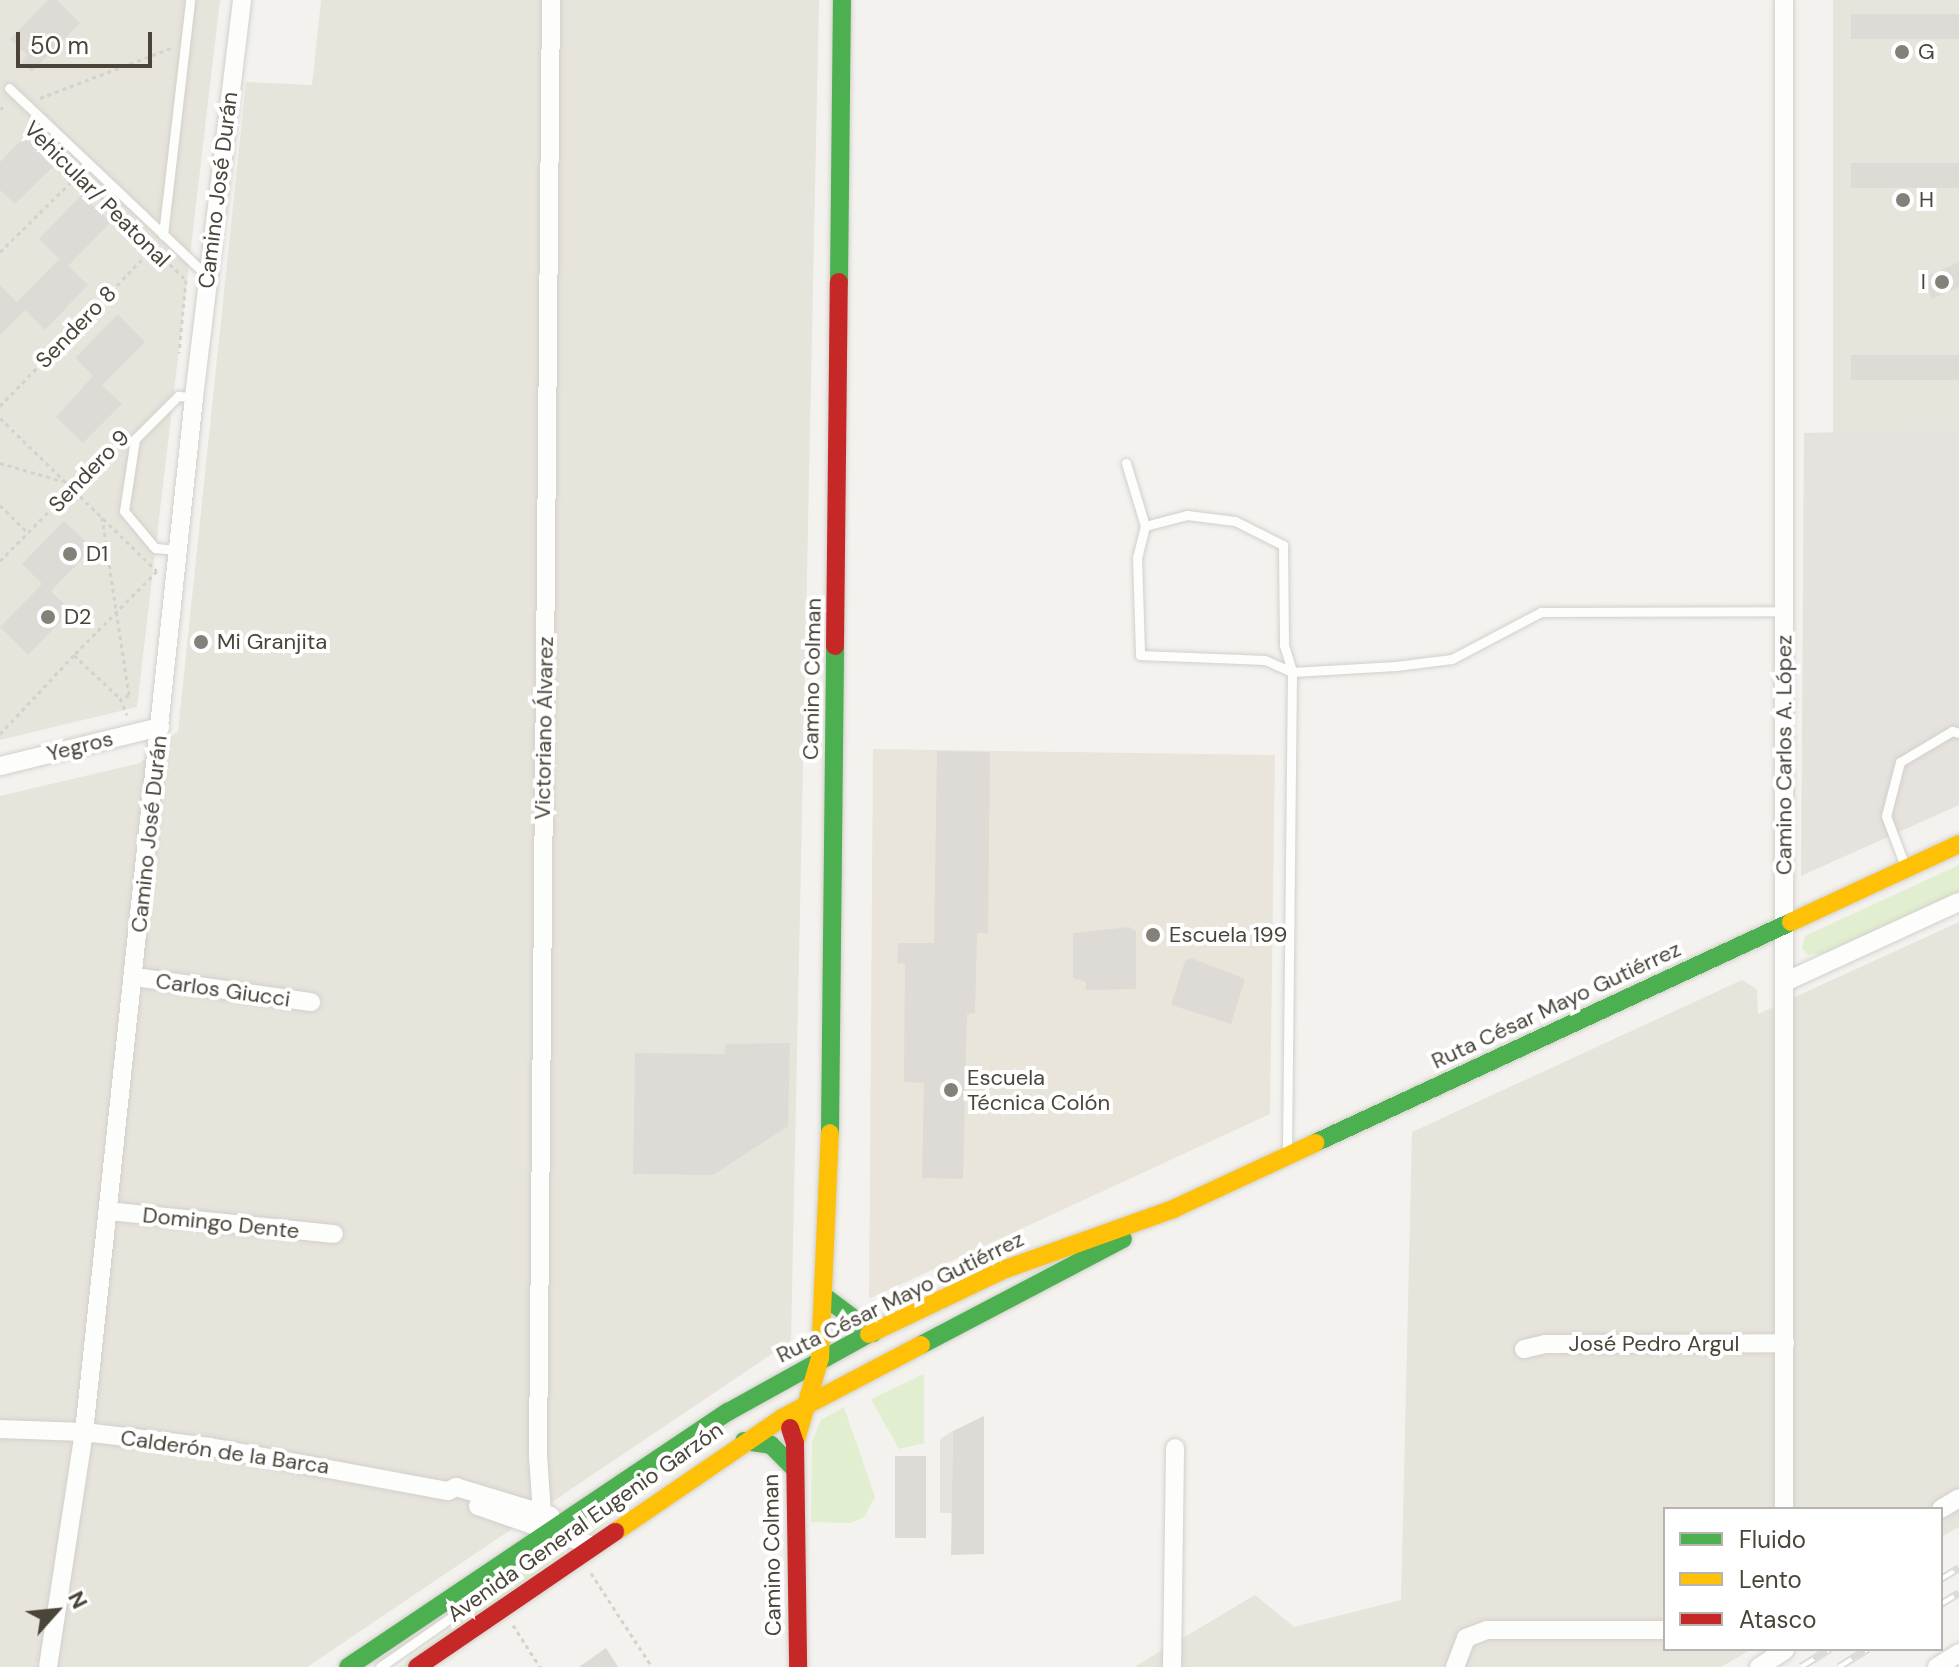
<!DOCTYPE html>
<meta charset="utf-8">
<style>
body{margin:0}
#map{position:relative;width:1959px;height:1667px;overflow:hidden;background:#f4f2ee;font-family:"DM Sans",sans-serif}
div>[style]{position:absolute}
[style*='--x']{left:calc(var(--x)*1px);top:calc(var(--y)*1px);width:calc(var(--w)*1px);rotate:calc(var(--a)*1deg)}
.residential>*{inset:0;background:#e7e4dc;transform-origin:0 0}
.industrial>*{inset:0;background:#e6e2de}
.education>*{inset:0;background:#eae5da}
.green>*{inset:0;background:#e1eecf}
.parking>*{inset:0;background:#e6e3df}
.building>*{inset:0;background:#dedbd6;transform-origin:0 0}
.path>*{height:3px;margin-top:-1.5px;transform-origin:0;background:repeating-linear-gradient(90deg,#d3d2cc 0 4px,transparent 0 8px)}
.roads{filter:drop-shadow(0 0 2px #d2d0cb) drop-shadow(0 0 2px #d2d0cb)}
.lane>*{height:9px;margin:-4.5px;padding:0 4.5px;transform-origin:4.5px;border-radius:4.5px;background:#fdfdfc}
.street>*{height:18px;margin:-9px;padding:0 9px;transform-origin:9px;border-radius:9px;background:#fdfdfc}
.fast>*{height:18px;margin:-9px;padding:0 9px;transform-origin:9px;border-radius:9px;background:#4caf50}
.slow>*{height:18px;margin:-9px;padding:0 9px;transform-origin:9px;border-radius:9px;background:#ffc107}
.jam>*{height:18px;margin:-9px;padding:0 9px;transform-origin:9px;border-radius:9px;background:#c62828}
.rail>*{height:8px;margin-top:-4px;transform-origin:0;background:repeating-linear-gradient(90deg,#fff 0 15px,#dbdbda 0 30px);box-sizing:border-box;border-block:2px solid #dbdbda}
.dots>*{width:22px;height:22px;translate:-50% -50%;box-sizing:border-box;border:4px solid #fff;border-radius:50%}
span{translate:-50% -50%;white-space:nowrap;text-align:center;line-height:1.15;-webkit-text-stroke:8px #fff;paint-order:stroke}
.poi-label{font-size:22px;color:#4b4439}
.left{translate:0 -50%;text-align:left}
.right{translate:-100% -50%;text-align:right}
.street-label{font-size:22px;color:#4b4439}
.legend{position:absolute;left:1663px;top:1507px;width:280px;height:144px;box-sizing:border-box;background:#fff;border:2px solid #b7b4b0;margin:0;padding:10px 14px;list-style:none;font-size:24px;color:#4b4439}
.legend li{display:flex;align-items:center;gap:16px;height:40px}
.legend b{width:40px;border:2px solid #b7b4b0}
.north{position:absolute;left:16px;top:1571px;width:80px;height:80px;-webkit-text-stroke:6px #fff;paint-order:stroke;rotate:63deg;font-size:22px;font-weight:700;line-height:32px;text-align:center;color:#4b4439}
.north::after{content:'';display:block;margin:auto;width:28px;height:36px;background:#4b4439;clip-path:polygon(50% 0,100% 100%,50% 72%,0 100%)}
.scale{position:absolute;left:16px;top:32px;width:136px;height:36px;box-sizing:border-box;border:4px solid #4b4439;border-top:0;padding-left:10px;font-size:24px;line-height:28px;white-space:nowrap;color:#4b4439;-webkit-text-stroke:6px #fff;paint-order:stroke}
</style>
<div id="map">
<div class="residential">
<div style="clip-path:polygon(0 0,220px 0,137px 707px,0 740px)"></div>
<div style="clip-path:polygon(321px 0,819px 0,791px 1341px,307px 1667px,0 1667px,0 796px,140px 763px,178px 731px,246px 82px,312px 85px)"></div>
<div style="left:1833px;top:0;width:126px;height:433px"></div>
<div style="clip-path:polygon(1959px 922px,1959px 1527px,1941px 1537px,1941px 1509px,1665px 1509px,1665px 1649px,1752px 1649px,1721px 1667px,1134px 1667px,1255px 1595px,1294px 1627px,1401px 1600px,1412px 1132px,1742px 980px,1757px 989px,1758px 1014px)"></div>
</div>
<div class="industrial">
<div style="clip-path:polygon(1959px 429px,1959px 805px,1801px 876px,1804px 433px)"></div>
</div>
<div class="education">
<div style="clip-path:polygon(873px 749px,1275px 755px,1270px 1114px,869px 1299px)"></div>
</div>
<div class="green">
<div style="clip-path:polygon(1959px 865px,1959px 893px,1824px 953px,1808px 955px,1802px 949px,1805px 936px)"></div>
<div style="clip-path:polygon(924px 1374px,924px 1443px,899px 1449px,871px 1399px)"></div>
<div style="clip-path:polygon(844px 1407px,875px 1497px,864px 1517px,851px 1523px,811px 1522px,812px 1441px,821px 1420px)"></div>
<div style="clip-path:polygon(735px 1421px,661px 1473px,594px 1533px,574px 1530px)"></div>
<div style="clip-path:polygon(551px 1545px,564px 1553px,406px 1667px,399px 1667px,454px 1627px,498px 1580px)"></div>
</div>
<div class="parking">
<div style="clip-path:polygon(953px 1431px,952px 1513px,940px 1513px,940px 1439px)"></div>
</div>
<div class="building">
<div style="clip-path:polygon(48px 0,57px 0,80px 23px,32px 72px,21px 62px,27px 55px,10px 39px)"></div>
<div style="left:1959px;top:14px;width:25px;height:108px;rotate:90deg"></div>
<div style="clip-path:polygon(26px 135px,56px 164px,15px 204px,0 190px,0 162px)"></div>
<div style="left:1959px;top:163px;width:25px;height:108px;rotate:90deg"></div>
<div style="clip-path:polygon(81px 195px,111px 222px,68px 266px,88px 285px,45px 330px,25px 310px,0 335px,0 285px,17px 302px,59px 259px,39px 239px)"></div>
<div style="clip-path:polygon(1959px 262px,1959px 287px,1932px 299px,1923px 278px)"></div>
<div style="clip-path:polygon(118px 314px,145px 342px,102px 385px,122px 404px,83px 443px,56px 417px,93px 376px,75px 358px)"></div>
<div style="left:1959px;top:355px;width:25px;height:108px;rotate:90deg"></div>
<div style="clip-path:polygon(64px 521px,93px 548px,51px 591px,71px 611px,28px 655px,0 627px,42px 584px,22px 564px)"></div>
<div style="clip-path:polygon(937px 751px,990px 752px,988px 933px,977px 933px,975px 1013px,967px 1014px,963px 1179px,922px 1178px,924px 1083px,904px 1082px,905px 963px,897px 964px,898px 943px,934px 943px)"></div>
<div style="clip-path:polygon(1129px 927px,1136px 931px,1136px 989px,1086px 990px,1086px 982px,1073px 978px,1073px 933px)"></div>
<div style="clip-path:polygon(1191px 958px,1245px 979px,1231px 1024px,1171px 1005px,1185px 961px)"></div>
<div style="clip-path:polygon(790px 1043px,788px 1126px,713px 1175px,633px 1174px,635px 1053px,725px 1054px,725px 1044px)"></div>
<div style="clip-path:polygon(984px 1416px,984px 1554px,951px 1555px,953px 1431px)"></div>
<div style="left:895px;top:1456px;width:31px;height:82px"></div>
<div style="clip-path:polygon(606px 1648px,618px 1667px,579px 1667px)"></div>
</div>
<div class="path">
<div style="--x:40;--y:98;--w:140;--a:-20.9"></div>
<div style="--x:0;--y:109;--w:8;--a:-30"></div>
<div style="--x:61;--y:158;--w:175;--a:44.3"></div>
<div style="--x:186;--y:280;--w:73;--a:95.5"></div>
<div style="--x:0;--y:252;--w:110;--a:-44.6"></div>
<div style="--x:0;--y:406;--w:219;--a:-45.9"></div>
<div style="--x:0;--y:418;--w:219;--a:44.3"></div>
<div style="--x:157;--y:571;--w:118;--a:134.7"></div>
<div style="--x:0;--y:463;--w:65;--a:16.2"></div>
<div style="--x:0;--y:505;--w:40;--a:45"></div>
<div style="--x:102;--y:517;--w:180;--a:81.4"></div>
<div style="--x:129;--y:695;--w:9;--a:159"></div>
<div style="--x:0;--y:561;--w:173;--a:-45.5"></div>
<div style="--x:0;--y:734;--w:108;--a:-46.9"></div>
<div style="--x:74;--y:655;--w:63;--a:43.1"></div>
<div style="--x:120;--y:698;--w:18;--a:68"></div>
<div style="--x:591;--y:1573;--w:112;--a:57"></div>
<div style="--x:513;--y:1625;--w:50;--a:57.3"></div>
</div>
<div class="roads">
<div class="lane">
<div style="--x:9;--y:88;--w:274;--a:43.5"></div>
<div style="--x:163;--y:235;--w:237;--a:-83.4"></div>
<div style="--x:1126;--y:463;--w:66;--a:73.2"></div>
<div style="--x:1145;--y:526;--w:43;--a:-14.7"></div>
<div style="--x:1187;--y:515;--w:48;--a:7.1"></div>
<div style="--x:1235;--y:521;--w:54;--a:26.6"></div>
<div style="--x:1283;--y:545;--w:100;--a:89.4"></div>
<div style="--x:1284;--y:645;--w:28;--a:73"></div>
<div style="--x:1292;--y:672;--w:481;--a:90.6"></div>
<div style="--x:1145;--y:526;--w:32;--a:104"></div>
<div style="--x:1137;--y:557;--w:98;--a:88.2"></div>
<div style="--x:1140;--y:655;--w:125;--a:2.3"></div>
<div style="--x:1265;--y:660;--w:30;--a:24"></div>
<div style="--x:1292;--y:672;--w:104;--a:-3.3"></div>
<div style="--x:1396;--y:666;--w:56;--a:-7.1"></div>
<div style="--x:1452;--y:659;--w:101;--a:-27.8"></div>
<div style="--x:1541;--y:612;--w:242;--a:-0.2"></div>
<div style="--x:178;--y:550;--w:23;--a:-175"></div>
<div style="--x:155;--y:548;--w:48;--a:-130"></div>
<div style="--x:124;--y:511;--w:73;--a:-81.3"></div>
<div style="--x:135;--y:439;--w:61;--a:-45"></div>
<div style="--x:178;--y:396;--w:16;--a:4"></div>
<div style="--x:1905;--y:866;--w:53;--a:-110.8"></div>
<div style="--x:1886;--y:816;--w:56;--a:-75.5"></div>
<div style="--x:1900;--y:762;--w:61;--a:-30.8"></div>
<div style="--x:1952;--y:731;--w:7;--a:16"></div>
<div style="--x:380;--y:1667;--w:89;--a:-34.9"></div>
<div style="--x:453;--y:1616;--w:18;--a:-63"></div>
</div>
<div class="street">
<div style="--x:1784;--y:0;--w:1509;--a:90"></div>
<div style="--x:0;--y:766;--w:165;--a:-13.7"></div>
<div style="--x:135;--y:977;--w:178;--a:8.1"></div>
<div style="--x:1787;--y:981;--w:189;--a:-24.7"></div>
<div style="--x:108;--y:1211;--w:227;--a:5.8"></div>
<div style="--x:1524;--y:1349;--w:22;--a:-13"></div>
<div style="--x:1545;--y:1344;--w:240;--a:-0.2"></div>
<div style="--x:0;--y:1429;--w:84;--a:2"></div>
<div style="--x:84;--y:1432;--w:127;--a:6.8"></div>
<div style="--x:210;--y:1447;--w:242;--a:10.5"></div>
<div style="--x:448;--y:1491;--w:9;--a:-27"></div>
<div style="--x:456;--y:1487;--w:99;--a:17"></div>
<div style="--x:478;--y:1506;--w:122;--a:19.2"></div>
<div style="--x:1941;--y:1509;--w:21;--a:-31"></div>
<div style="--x:542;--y:1513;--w:57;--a:-94"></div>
<div style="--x:538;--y:1456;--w:1456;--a:-89.49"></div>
<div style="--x:48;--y:1667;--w:238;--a:-81.3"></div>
<div style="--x:84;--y:1432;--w:1041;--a:-83.93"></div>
<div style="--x:194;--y:397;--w:400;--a:-83.1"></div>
<div style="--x:1172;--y:1667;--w:219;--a:-89.2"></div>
<div style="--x:1455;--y:1667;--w:31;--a:-69"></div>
<div style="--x:1466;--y:1638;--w:22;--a:-21"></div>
<div style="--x:1487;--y:1630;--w:178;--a:0"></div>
<div style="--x:1759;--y:1667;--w:31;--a:-33"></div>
<div style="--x:1937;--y:1667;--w:26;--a:-32"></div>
</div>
<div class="fast">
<div style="--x:839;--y:282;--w:282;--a:-89.4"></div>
<div style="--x:830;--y:1133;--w:487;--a:-89.4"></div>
<div style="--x:1315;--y:1143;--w:525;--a:-24.9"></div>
<div style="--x:825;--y:1297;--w:60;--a:36.9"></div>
<div style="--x:921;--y:1345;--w:228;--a:-27.7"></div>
<div style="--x:744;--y:1441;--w:27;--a:8"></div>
<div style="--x:771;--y:1445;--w:34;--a:45"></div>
<div style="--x:348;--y:1667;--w:458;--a:-33.9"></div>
<div style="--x:728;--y:1412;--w:161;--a:-29"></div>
</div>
<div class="slow">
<div style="--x:1791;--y:922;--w:185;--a:-24.9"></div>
<div style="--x:869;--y:1334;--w:148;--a:-25.5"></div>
<div style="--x:1003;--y:1270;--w:181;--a:-19.7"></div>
<div style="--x:1173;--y:1209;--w:157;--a:-24.9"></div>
<div style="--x:795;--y:1443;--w:89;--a:-73.6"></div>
<div style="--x:820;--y:1358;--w:225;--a:-87.5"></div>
<div style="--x:615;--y:1532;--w:202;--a:-34.3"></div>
<div style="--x:782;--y:1418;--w:157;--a:-27.7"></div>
</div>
<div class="jam">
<div style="--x:835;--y:646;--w:364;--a:-89.4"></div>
<div style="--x:790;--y:1428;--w:16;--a:72"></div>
<div style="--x:795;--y:1443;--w:224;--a:89.2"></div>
<div style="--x:417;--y:1667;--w:240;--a:-34.3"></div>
</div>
</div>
<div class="rail">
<div style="--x:1941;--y:1579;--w:21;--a:-31"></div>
<div style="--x:1941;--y:1604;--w:21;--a:-31"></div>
<div style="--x:1801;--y:1667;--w:34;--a:-32"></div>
<div style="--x:1839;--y:1667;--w:34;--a:-32"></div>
</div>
<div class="dots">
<div style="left:1902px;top:52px;background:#868178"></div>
<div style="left:1903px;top:200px;background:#868178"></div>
<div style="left:1942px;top:282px;background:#868178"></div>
<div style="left:70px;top:554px;background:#868178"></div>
<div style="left:48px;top:617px;background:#868178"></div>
<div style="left:201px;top:642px;background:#868178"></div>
<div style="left:1153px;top:935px;background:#868178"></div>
<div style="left:951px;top:1090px;background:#868178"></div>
</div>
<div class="poi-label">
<span class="left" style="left:1918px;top:52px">G</span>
<span class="left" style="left:1919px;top:200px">H</span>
<span class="right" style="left:1926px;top:282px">I</span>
<span class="left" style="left:86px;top:554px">D1</span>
<span class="left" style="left:64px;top:617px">D2</span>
<span class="left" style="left:217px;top:642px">Mi Granjita</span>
<span class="left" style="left:1169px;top:935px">Escuela 199</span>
<span class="left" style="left:967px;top:1090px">Escuela<br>Técnica Colón</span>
</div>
<div class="street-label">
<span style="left:218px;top:190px;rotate:-83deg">Camino José Durán</span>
<span style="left:97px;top:194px;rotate:45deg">Vehicular/ Peatonal</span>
<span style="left:76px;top:327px;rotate:-46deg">Sendero 8</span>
<span style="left:89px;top:471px;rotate:-46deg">Sendero 9</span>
<span style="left:812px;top:679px;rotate:-89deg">Camino Colman</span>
<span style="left:544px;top:728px;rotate:-89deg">Victoriano Álvarez</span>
<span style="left:80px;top:746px;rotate:-14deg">Yegros</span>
<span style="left:1784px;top:755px;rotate:-90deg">Camino Carlos A. López</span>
<span style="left:149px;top:834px;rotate:-84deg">Camino José Durán</span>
<span style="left:223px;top:990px;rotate:8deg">Carlos Giucci</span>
<span style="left:1556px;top:1005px;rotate:-25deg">Ruta César Mayo Gutiérrez</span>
<span style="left:221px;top:1223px;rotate:6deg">Domingo Dente</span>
<span style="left:900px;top:1297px;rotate:-26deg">Ruta César Mayo Gutiérrez</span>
<span style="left:1654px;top:1344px">José Pedro Argul</span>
<span style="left:225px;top:1452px;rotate:8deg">Calderón de la Barca</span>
<span style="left:585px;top:1522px;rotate:-35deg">Avenida General Eugenio Garzón</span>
<span style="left:772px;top:1555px;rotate:-91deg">Camino Colman</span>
</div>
<ul class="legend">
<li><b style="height:10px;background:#4caf50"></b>Fluido</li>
<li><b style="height:10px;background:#ffc107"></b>Lento</li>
<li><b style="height:10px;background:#c62828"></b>Atasco</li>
</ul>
<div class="north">N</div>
<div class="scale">50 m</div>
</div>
